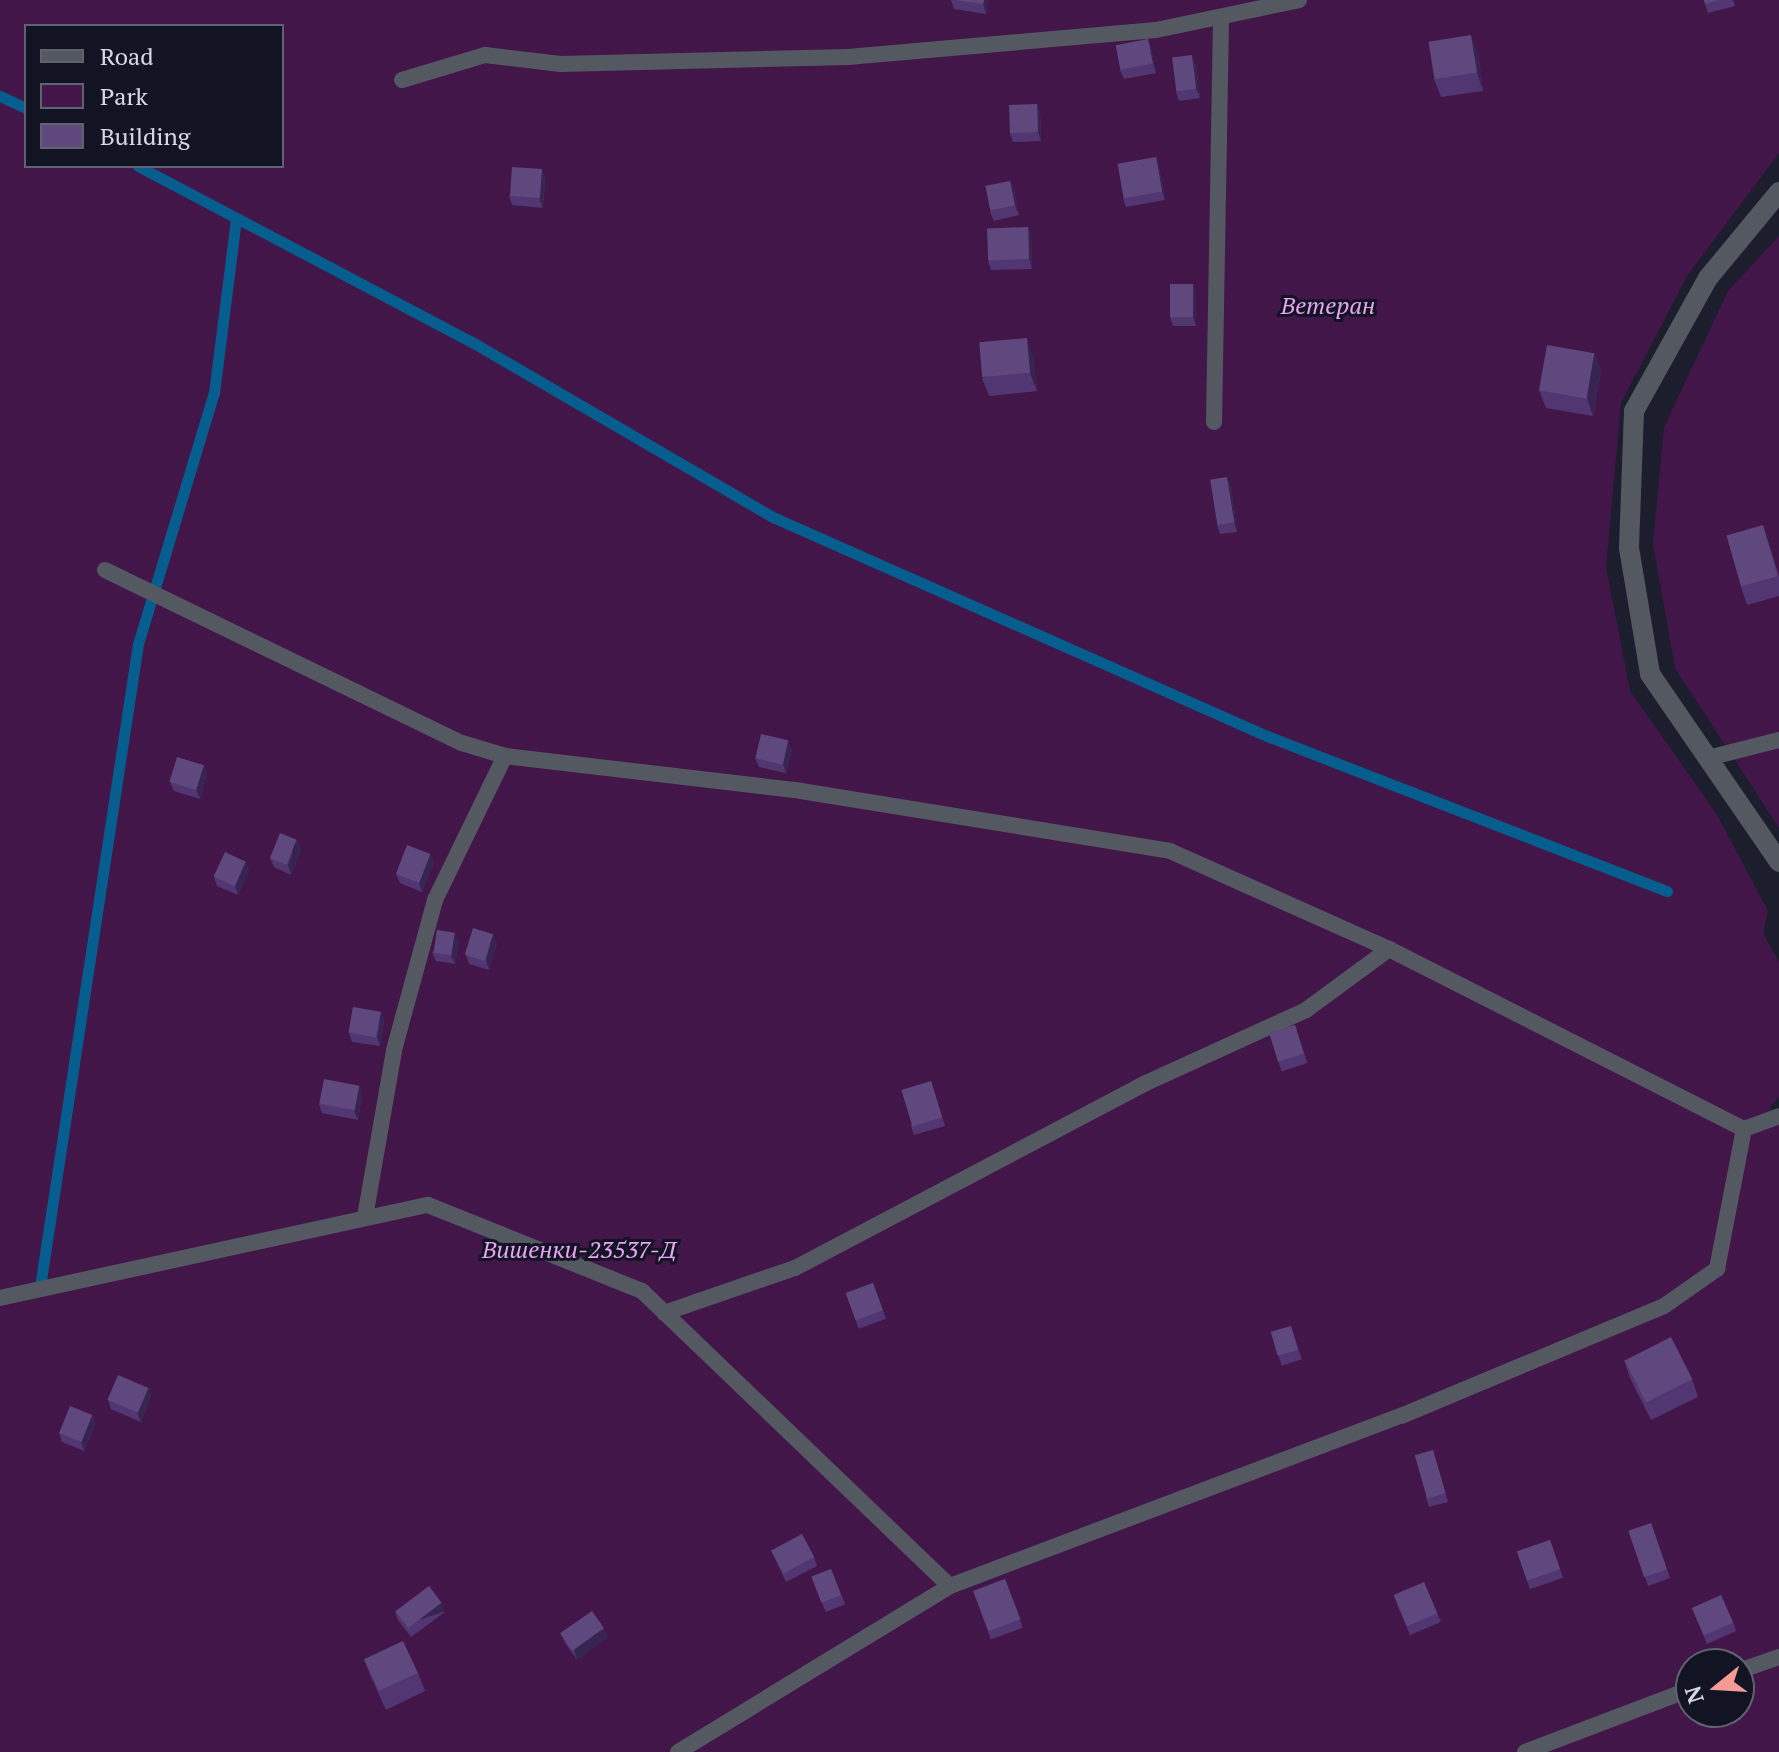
<!DOCTYPE html>
<meta charset="utf-8">
<style>
body{margin:0}
#map{position:relative;width:1779px;height:1752px;overflow:hidden;background:#1c1d2d;font-family:"PT Serif",serif}
div>[style]{position:absolute}
[style*='--x']{left:calc(var(--x)*1px);top:calc(var(--y)*1px);width:calc(var(--w)*1px);rotate:calc(var(--a)*1deg)}
.green>*{inset:0;background:#43164a}
.stream>*{height:11px;margin:-5.5px;padding:0 5.5px;transform-origin:5.5px;border-radius:5.5px;background:#055e8e}
.service>*{height:16px;margin:-8px;padding:0 8px;transform-origin:8px;border-radius:8px;background:#545961}
.minor>*{height:20px;margin:-10px;padding:0 10px;transform-origin:10px;border-radius:10px;background:#545961}
.wall>*{inset:0;background:#513672;transform-origin:0 0}
.shaded-wall>*{inset:0;background:#362551;transform-origin:0 0}
.building>*{inset:0;background:#5f487e;transform-origin:0 0}
span{translate:-50% -50%;white-space:nowrap;text-align:center;line-height:1.15;-webkit-text-stroke:6px #131423;paint-order:stroke}
.park-label{font-size:24px;color:#eaa2f4;font-style:italic}
.legend{position:absolute;left:24px;top:24px;width:260px;height:144px;box-sizing:border-box;background:#131423;border:2px solid #616270;margin:0;padding:10px 14px;list-style:none;font-size:24px;color:#d7d8e3}
.legend li{display:flex;align-items:center;gap:16px;height:40px}
.legend b{width:40px;border:2px solid #616270}
.north{position:absolute;left:1675px;top:1648px;width:80px;height:80px;box-sizing:border-box;background:#131423;border:2px solid #616270;border-radius:50%;rotate:252deg;font-size:22px;font-weight:700;line-height:32px;text-align:center;color:#d7d8e3}
.north::after{content:'';display:block;margin:auto;width:28px;height:36px;background:#f59b97;clip-path:polygon(50% 0,100% 100%,50% 72%,0 100%)}
</style>
<div id="map">
<div class="green">
<div style="clip-path:polygon(evenodd,0 0,1779px 0,1779px 153px,1687px 276px,1621px 403px,1606px 567px,1630px 691px,1716px 813px,1768px 911px,1763px 933px,1779px 962px,1779px 1097px,1770px 1107px,1779px 1123px,1779px 1752px,0 1752px,0 0,26px 26px,282px 26px,282px 166px,26px 166px,26px 26px,0 0,1691px 1664px,1739px 1664px,1739px 1712px,1691px 1712px,1691px 1664px)"></div>
<div style="clip-path:polygon(1779px 236px,1779px 828px,1675px 668px,1653px 544px,1664px 427px,1728px 291px)"></div>
</div>
<div class="stream">
<div style="--x:0;--y:96;--w:29;--a:25"></div>
<div style="--x:138;--y:166;--w:378;--a:27.8"></div>
<div style="--x:472;--y:342;--w:350;--a:30.2"></div>
<div style="--x:775;--y:518;--w:538;--a:23.9"></div>
<div style="--x:1267;--y:736;--w:429;--a:21.2"></div>
<div style="--x:41;--y:1280;--w:643;--a:-81.33"></div>
<div style="--x:138;--y:644;--w:262;--a:-73.2"></div>
<div style="--x:214;--y:393;--w:176;--a:-82.8"></div>
</div>
<div class="service">
<div style="--x:402;--y:80;--w:87;--a:-16.8"></div>
<div style="--x:485;--y:55;--w:76;--a:6.8"></div>
<div style="--x:560;--y:64;--w:288;--a:-1.4"></div>
<div style="--x:848;--y:57;--w:309;--a:-5"></div>
<div style="--x:1156;--y:30;--w:146;--a:-11.8"></div>
<div style="--x:1214;--y:422;--w:405;--a:-89"></div>
<div style="--x:105;--y:570;--w:397;--a:25.9"></div>
<div style="--x:462;--y:743;--w:45;--a:16.8"></div>
<div style="--x:505;--y:756;--w:298;--a:6.7"></div>
<div style="--x:801;--y:791;--w:374;--a:9.2"></div>
<div style="--x:1170;--y:851;--w:240;--a:24.1"></div>
<div style="--x:1389;--y:949;--w:398;--a:26.9"></div>
<div style="--x:1744;--y:1129;--w:37;--a:-20"></div>
<div style="--x:1708;--y:758;--w:73;--a:-14.2"></div>
<div style="--x:365;--y:1217;--w:169;--a:-80.1"></div>
<div style="--x:394;--y:1050;--w:156;--a:-74.7"></div>
<div style="--x:435;--y:900;--w:160;--a:-64.1"></div>
<div style="--x:0;--y:1298;--w:438;--a:-12.3"></div>
<div style="--x:428;--y:1205;--w:231;--a:21.9"></div>
<div style="--x:642;--y:1291;--w:426;--a:43.8"></div>
<div style="--x:664;--y:1313;--w:139;--a:-19"></div>
<div style="--x:795;--y:1268;--w:397;--a:-27.8"></div>
<div style="--x:1146;--y:1083;--w:176;--a:-24.5"></div>
<div style="--x:1306;--y:1010;--w:103;--a:-36.3"></div>
<div style="--x:1739;--y:1671;--w:42;--a:-19.3"></div>
<div style="--x:678;--y:1752;--w:319;--a:-31.4"></div>
<div style="--x:950;--y:1586;--w:482;--a:-20.7"></div>
<div style="--x:1401;--y:1416;--w:285;--a:-22.7"></div>
<div style="--x:1664;--y:1306;--w:65;--a:-34.9"></div>
<div style="--x:1717;--y:1269;--w:143;--a:-79.1"></div>
<div style="--x:1525;--y:1752;--w:178;--a:-20.8"></div>
</div>
<div class="minor">
<div style="--x:1779;--y:192;--w:112;--a:129.5"></div>
<div style="--x:1708;--y:278;--w:152;--a:119.1"></div>
<div style="--x:1634;--y:411;--w:137;--a:92.1"></div>
<div style="--x:1629;--y:548;--w:128;--a:80.5"></div>
<div style="--x:1650;--y:674;--w:228;--a:55.5"></div>
</div>
<div class="wall">
<div style="clip-path:polygon(951px 0,988px 0,986px 14px,954px 9px)"></div>
<div style="clip-path:polygon(1704px 0,1733px 0,1735px 6px,1708px 13px)"></div>
<div style="clip-path:polygon(1148px 39px,1151px 48px,1156px 73px,1124px 79px,1120px 70px)"></div>
<div style="clip-path:polygon(1478px 53px,1483px 91px,1441px 97px,1434px 79px)"></div>
<div style="clip-path:polygon(1196px 64px,1200px 98px,1179px 101px,1176px 92px)"></div>
<div style="clip-path:polygon(1037px 104px,1040px 113px,1041px 141px,1013px 142px,1010px 133px)"></div>
<div style="clip-path:polygon(1156px 157px,1159px 166px,1165px 200px,1126px 207px,1123px 198px)"></div>
<div style="clip-path:polygon(542px 169px,545px 179px,543px 208px,512px 205px,509px 196px)"></div>
<div style="clip-path:polygon(1010px 181px,1014px 190px,1019px 215px,994px 221px,990px 212px)"></div>
<div style="clip-path:polygon(1028px 227px,1031px 236px,1032px 269px,991px 270px,988px 261px)"></div>
<div style="clip-path:polygon(1193px 284px,1196px 293px,1196px 326px,1173px 326px,1170px 317px)"></div>
<div style="clip-path:polygon(1594px 353px,1601px 371px,1593px 416px,1546px 408px,1539px 390px)"></div>
<div style="clip-path:polygon(1033px 356px,1037px 391px,989px 396px,982px 378px)"></div>
<div style="clip-path:polygon(1231px 486px,1237px 532px,1220px 534px,1217px 525px)"></div>
<div style="clip-path:polygon(1763px 525px,1779px 576px,1779px 596px,1747px 605px,1741px 587px)"></div>
<div style="clip-path:polygon(792px 749px,786px 773px,759px 767px,755px 758px)"></div>
<div style="clip-path:polygon(204px 765px,207px 775px,200px 799px,174px 791px,170px 782px)"></div>
<div style="clip-path:polygon(301px 849px,291px 875px,274px 867px,270px 858px)"></div>
<div style="clip-path:polygon(434px 863px,422px 892px,400px 883px,396px 874px)"></div>
<div style="clip-path:polygon(249px 871px,238px 895px,217px 886px,214px 877px)"></div>
<div style="clip-path:polygon(459px 942px,455px 964px,436px 961px,432px 952px)"></div>
<div style="clip-path:polygon(497px 943px,489px 970px,469px 964px,466px 955px)"></div>
<div style="clip-path:polygon(381px 1012px,384px 1021px,380px 1046px,352px 1042px,349px 1033px)"></div>
<div style="left:1295px;top:1025px;width:40px;height:27px;rotate:72deg"></div>
<div style="clip-path:polygon(931px 1081px,945px 1126px,914px 1135px,911px 1126px)"></div>
<div style="clip-path:polygon(362px 1095px,358px 1120px,322px 1113px,319px 1104px)"></div>
<div style="left:873px;top:1283px;width:38px;height:29px;rotate:70deg"></div>
<div style="left:1291px;top:1326px;width:35px;height:21px;rotate:72deg"></div>
<div style="clip-path:polygon(1624px 1360px,1692px 1379px,1698px 1397px,1651px 1420px,1630px 1378px)"></div>
<div style="clip-path:polygon(148px 1388px,151px 1397px,141px 1422px,111px 1409px,108px 1400px)"></div>
<div style="clip-path:polygon(92px 1415px,95px 1424px,84px 1451px,62px 1442px,59px 1433px)"></div>
<div style="clip-path:polygon(1433px 1450px,1448px 1502px,1429px 1507px,1426px 1498px)"></div>
<div style="clip-path:polygon(1651px 1523px,1670px 1578px,1648px 1586px,1645px 1577px)"></div>
<div style="left:1550px;top:1540px;width:40px;height:35px;rotate:71deg"></div>
<div style="clip-path:polygon(771px 1550px,814px 1557px,817px 1566px,786px 1582px)"></div>
<div style="left:831px;top:1569px;width:38px;height:21px;rotate:68deg"></div>
<div style="left:1005px;top:1579px;width:52px;height:34px;rotate:70deg"></div>
<div style="clip-path:polygon(1397px 1604px,1437px 1613px,1441px 1622px,1410px 1635px)"></div>
<div style="clip-path:polygon(1692px 1608px,1733px 1622px,1736px 1631px,1707px 1644px)"></div>
<div style="clip-path:polygon(395px 1611px,445px 1612px,411px 1637px,398px 1620px)"></div>
<div style="clip-path:polygon(561px 1634px,608px 1637px,577px 1660px,565px 1643px)"></div>
<div style="clip-path:polygon(364px 1659px,418px 1673px,425px 1691px,386px 1710px,371px 1677px)"></div>
</div>
<div class="shaded-wall">
<div style="clip-path:polygon(984px 0,988px 0,986px 14px,983px 4px)"></div>
<div style="clip-path:polygon(1471px 35px,1478px 53px,1483px 91px,1477px 73px)"></div>
<div style="clip-path:polygon(1148px 39px,1151px 48px,1156px 73px,1153px 64px)"></div>
<div style="clip-path:polygon(1192px 55px,1196px 64px,1200px 98px,1196px 89px)"></div>
<div style="clip-path:polygon(1037px 104px,1040px 113px,1041px 141px,1038px 132px)"></div>
<div style="clip-path:polygon(1156px 157px,1159px 166px,1165px 200px,1162px 191px)"></div>
<div style="clip-path:polygon(542px 169px,545px 179px,543px 208px,539px 198px)"></div>
<div style="clip-path:polygon(1010px 181px,1014px 190px,1019px 215px,1015px 206px)"></div>
<div style="clip-path:polygon(1028px 227px,1031px 236px,1032px 269px,1029px 259px)"></div>
<div style="clip-path:polygon(1193px 284px,1196px 293px,1196px 326px,1193px 317px)"></div>
<div style="clip-path:polygon(1027px 338px,1033px 356px,1037px 391px,1030px 373px)"></div>
<div style="clip-path:polygon(1594px 353px,1601px 371px,1593px 416px,1587px 398px)"></div>
<div style="clip-path:polygon(1227px 477px,1231px 486px,1237px 532px,1234px 522px)"></div>
<div style="clip-path:polygon(788px 740px,792px 749px,786px 773px,783px 764px)"></div>
<div style="clip-path:polygon(204px 765px,207px 775px,200px 799px,196px 790px)"></div>
<div style="clip-path:polygon(297px 840px,301px 849px,291px 875px,288px 865px)"></div>
<div style="clip-path:polygon(430px 854px,434px 863px,422px 892px,419px 883px)"></div>
<div style="clip-path:polygon(246px 862px,249px 871px,238px 895px,235px 886px)"></div>
<div style="clip-path:polygon(455px 933px,459px 942px,455px 964px,451px 955px)"></div>
<div style="clip-path:polygon(493px 934px,497px 943px,489px 970px,486px 960px)"></div>
<div style="clip-path:polygon(381px 1012px,384px 1021px,380px 1046px,377px 1037px)"></div>
<div style="clip-path:polygon(359px 1086px,362px 1095px,358px 1120px,354px 1111px)"></div>
<div style="clip-path:polygon(148px 1388px,151px 1397px,141px 1422px,137px 1412px)"></div>
<div style="clip-path:polygon(92px 1415px,95px 1424px,84px 1451px,81px 1442px)"></div>
<div style="left:442px;top:1603px;width:9px;height:42px;rotate:72deg"></div>
<div style="clip-path:polygon(604px 1628px,608px 1637px,577px 1660px,574px 1650px)"></div>
</div>
<div class="building">
<div style="clip-path:polygon(954px 0,984px 0,983px 4px)"></div>
<div style="clip-path:polygon(1704px 0,1720px 0,1705px 4px)"></div>
<div style="left:1471px;top:35px;width:38px;height:43px;rotate:81deg"></div>
<div style="left:1148px;top:39px;width:25px;height:33px;rotate:79deg"></div>
<div style="left:1192px;top:55px;width:34px;height:20px;rotate:83deg"></div>
<div style="left:1037px;top:104px;width:28px;height:28px;rotate:88deg"></div>
<div style="left:1156px;top:157px;width:35px;height:39px;rotate:80deg"></div>
<div style="left:512px;top:167px;width:30px;height:29px;rotate:4deg"></div>
<div style="left:1010px;top:181px;width:25px;height:25px;rotate:79deg"></div>
<div style="left:1028px;top:227px;width:32px;height:41px;rotate:88deg"></div>
<div style="left:1170px;top:284px;width:23px;height:33px"></div>
<div style="left:1027px;top:338px;width:35px;height:48px;rotate:85deg"></div>
<div style="left:1547px;top:345px;width:48px;height:46px;rotate:10deg"></div>
<div style="left:1227px;top:477px;width:46px;height:17px;rotate:81deg"></div>
<div style="left:1763px;top:525px;width:53px;height:38px;rotate:74deg"></div>
<div style="left:761px;top:734px;width:28px;height:25px;rotate:13deg"></div>
<div style="left:177px;top:757px;width:28px;height:26px;rotate:17deg"></div>
<div style="left:280px;top:833px;width:18px;height:27px;rotate:22deg"></div>
<div style="left:407px;top:845px;width:25px;height:31px;rotate:21deg"></div>
<div style="left:225px;top:852px;width:23px;height:27px;rotate:25deg"></div>
<div style="left:473px;top:928px;width:21px;height:28px;rotate:17deg"></div>
<div style="left:437px;top:930px;width:18px;height:23px;rotate:9deg"></div>
<div style="left:353px;top:1007px;width:28px;height:26px;rotate:10deg"></div>
<div style="left:1295px;top:1025px;width:30px;height:27px;rotate:73deg"></div>
<div style="left:324px;top:1079px;width:36px;height:25px;rotate:11deg"></div>
<div style="left:931px;top:1081px;width:38px;height:31px;rotate:73deg"></div>
<div style="left:873px;top:1283px;width:29px;height:29px;rotate:70deg"></div>
<div style="left:1291px;top:1326px;width:25px;height:21px;rotate:74deg"></div>
<div style="left:1671px;top:1337px;width:47px;height:52px;rotate:63deg"></div>
<div style="left:118px;top:1375px;width:33px;height:27px;rotate:23deg"></div>
<div style="left:70px;top:1406px;width:24px;height:29px;rotate:22deg"></div>
<div style="left:1433px;top:1450px;width:45px;height:19px;rotate:74deg"></div>
<div style="left:1651px;top:1523px;width:49px;height:24px;rotate:71deg"></div>
<div style="left:802px;top:1534px;width:26px;height:35px;rotate:62deg"></div>
<div style="left:1550px;top:1540px;width:31px;height:35px;rotate:71deg"></div>
<div style="left:831px;top:1569px;width:28px;height:21px;rotate:69deg"></div>
<div style="left:1005px;top:1579px;width:43px;height:34px;rotate:69deg"></div>
<div style="left:1424px;top:1582px;width:34px;height:33px;rotate:67deg"></div>
<div style="left:429px;top:1586px;width:21px;height:42px;rotate:53deg"></div>
<div style="left:1721px;top:1595px;width:30px;height:32px;rotate:66deg"></div>
<div style="left:592px;top:1611px;width:21px;height:39px;rotate:55deg"></div>
<div style="left:403px;top:1641px;width:35px;height:43px;rotate:65deg"></div>
</div>
<div class="park-label">
<span style="left:1328px;top:306px">Ветеран</span>
<span style="left:579px;top:1250px">Вишенки-23537-Д</span>
</div>
<ul class="legend">
<li><b style="height:10px;background:#545961"></b>Road</li>
<li><b style="height:22px;background:#43164a"></b>Park</li>
<li><b style="height:22px;background:#5f487e"></b>Building</li>
</ul>
<div class="north">N</div>
</div>
